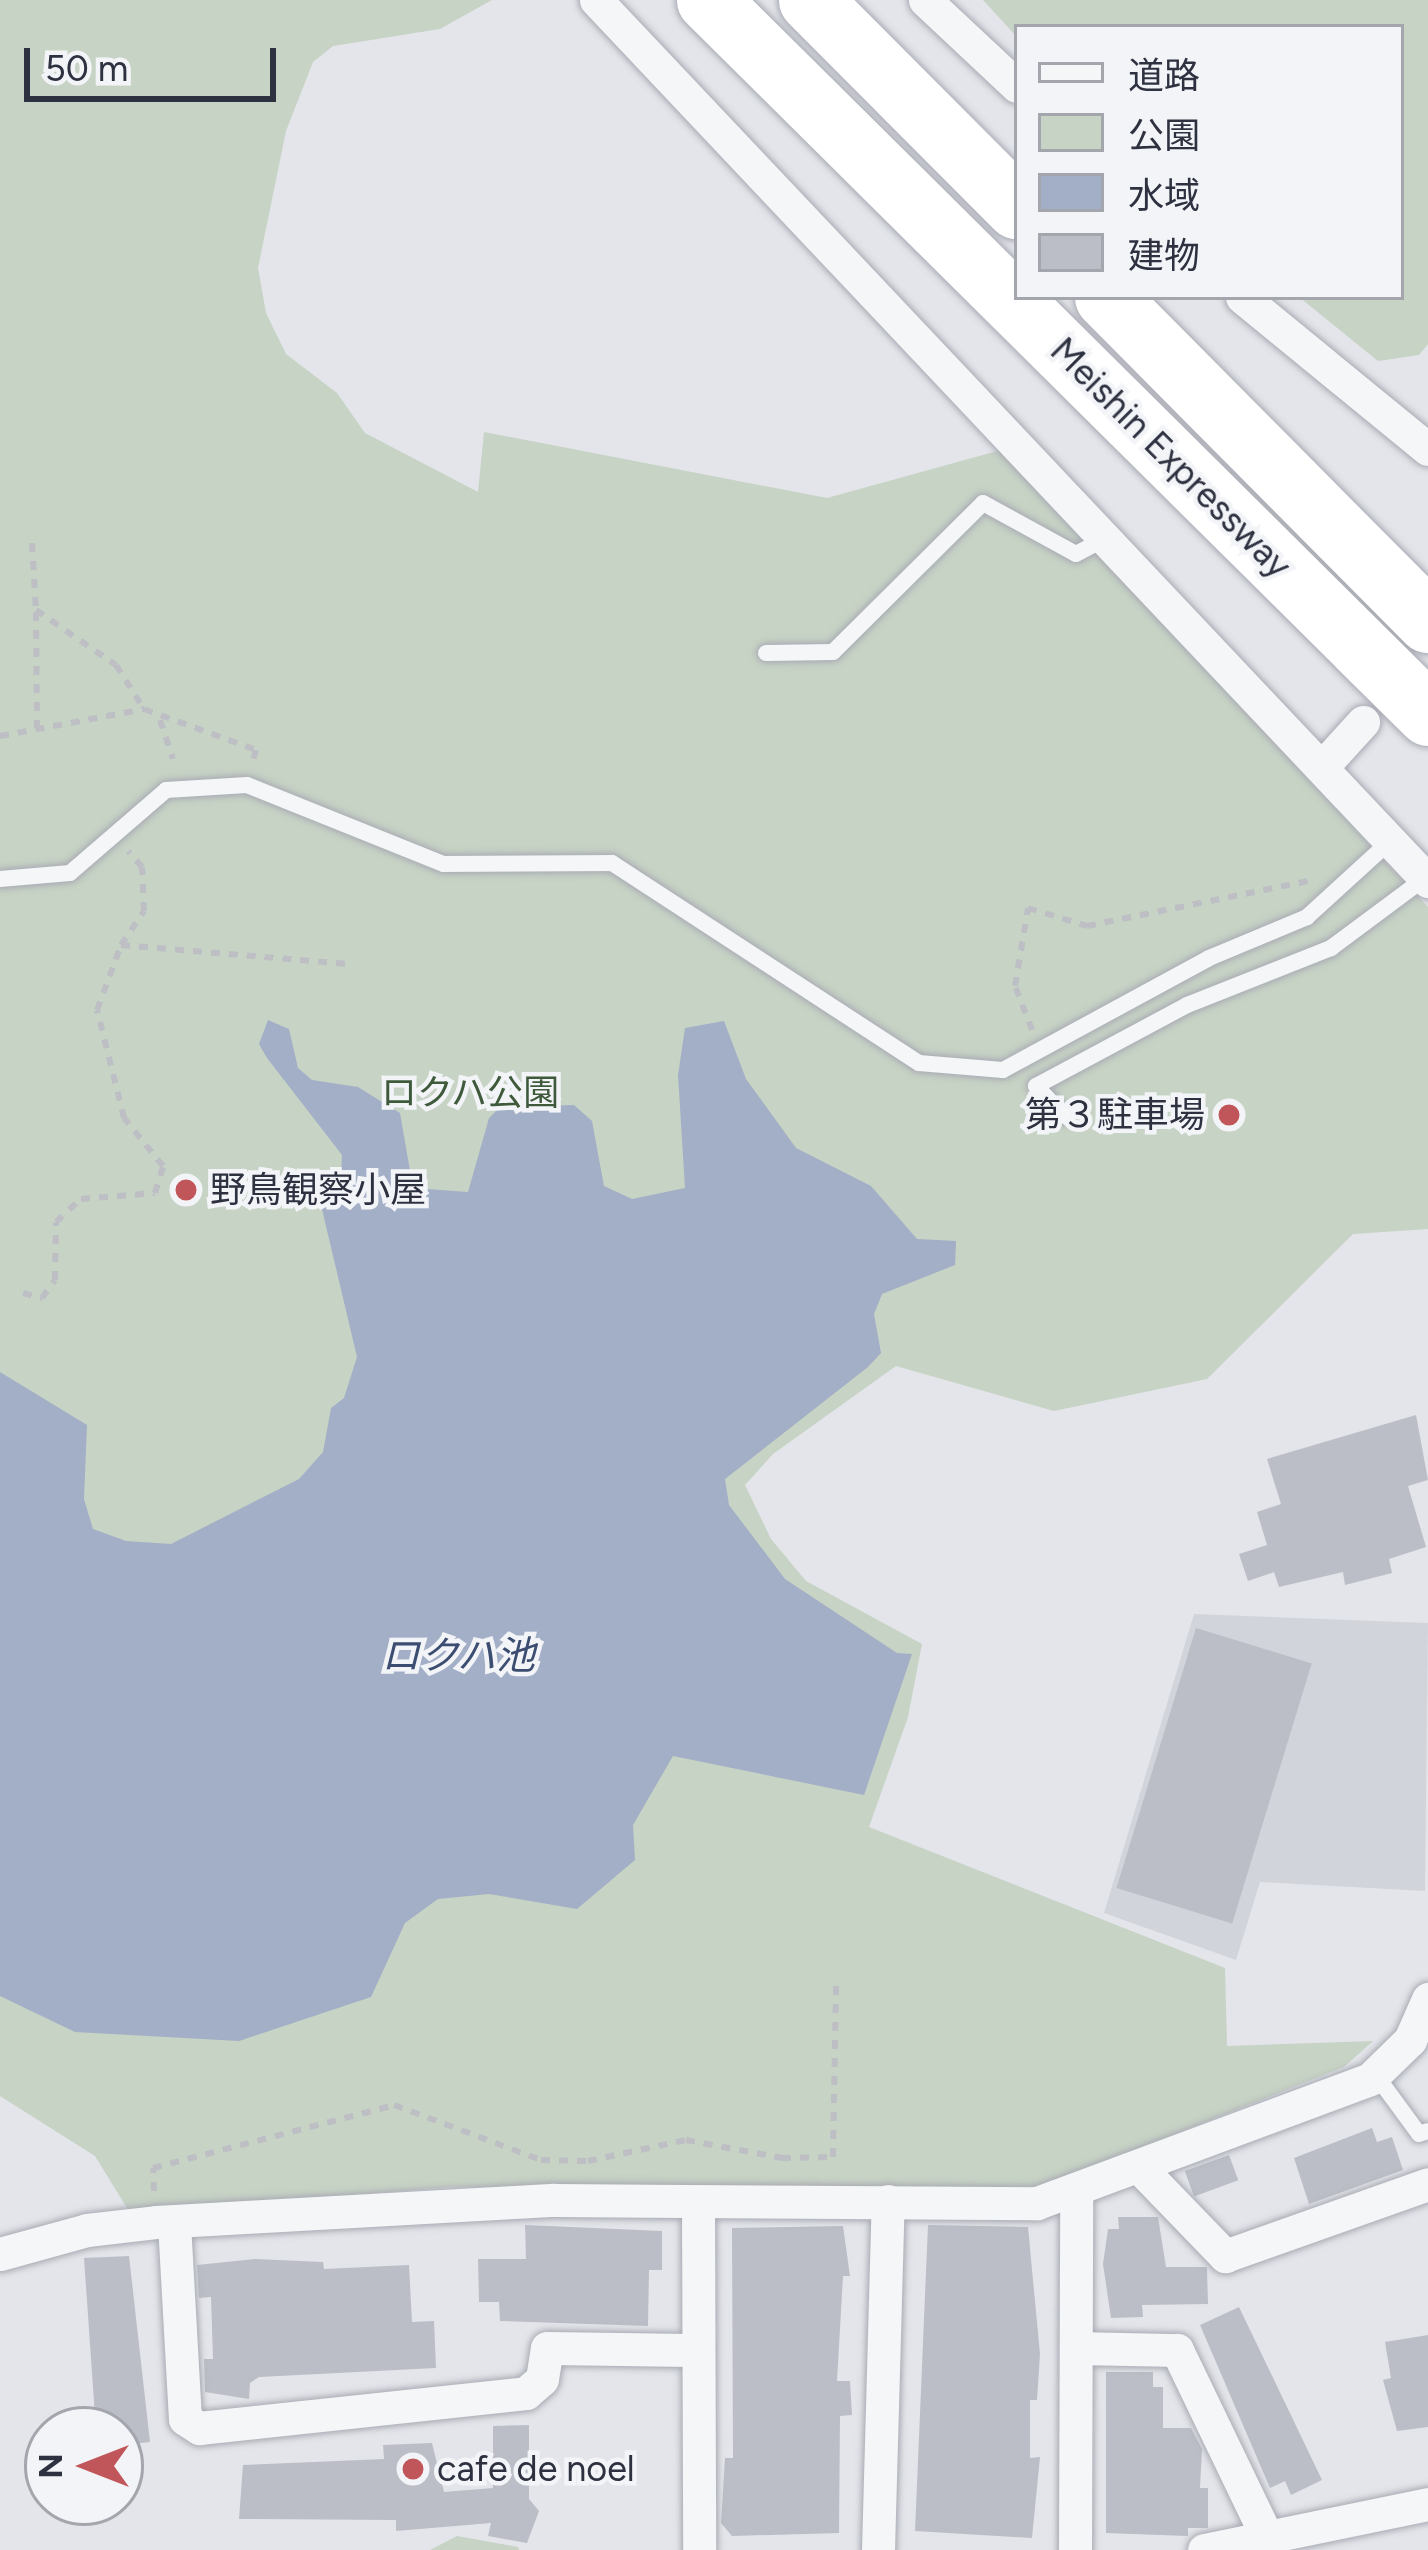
<!DOCTYPE html>
<meta charset="utf-8">
<style>
body{margin:0}
#map{position:relative;width:1428px;height:2550px;overflow:hidden;background:#e3e5ea;font-family:Figtree,"Noto Sans JP",sans-serif}
div>[style]{position:absolute}
[style*='--x']{left:calc(var(--x)*1px);top:calc(var(--y)*1px);width:calc(var(--w)*1px);rotate:calc(var(--a)*1deg)}
.built>*{inset:0;background:#d1d4db}
.green>*{inset:0;background:#c7d3c5}
.water>*{inset:0;background:#a2afc6}
.building>*{inset:0;background:#bbbec6;transform-origin:0 0}
.path>*{height:6px;margin-top:-3px;transform-origin:0;background:repeating-linear-gradient(90deg,#bdbfc4 0 9px,transparent 0 18px)}
.roads{filter:drop-shadow(0 0 3px #a9abb4) drop-shadow(0 0 3px #a9abb4)}
.service>*{height:16px;margin:-8px;padding:0 8px;transform-origin:8px;border-radius:8px;background:#f5f6f8}
.minor>*{height:33px;margin:-16.5px;padding:0 16.5px;transform-origin:16.5px;border-radius:16.5px;background:#f5f6f8}
.motorway>*{height:63px;margin:-31.5px;padding:0 31.5px;transform-origin:31.5px;border-radius:31.5px;background:#fff}
.dots>*{width:33px;height:33px;translate:-50% -50%;box-sizing:border-box;border:6px solid #f3f4f7;border-radius:50%}
span{translate:-50% -50%;white-space:nowrap;text-align:center;line-height:1.15;-webkit-text-stroke:9px #f3f4f7;paint-order:stroke}
.street-label{font-size:36px;color:#2d3140}
.park-label{font-size:36px;color:#3e5a3b}
.poi-label{font-size:36px;color:#2d3140}
.right{translate:-100% -50%;text-align:right}
.left{translate:0 -50%;text-align:left}
.water-label{font-size:39px;color:#3b4d70;font-style:italic}
.legend{position:absolute;left:1014px;top:24px;width:390px;height:276px;box-sizing:border-box;background:#f3f4f7;border:3px solid #a4a6ae;margin:0;padding:15px 21px;list-style:none;font-size:36px;color:#2d3140}
.legend li{display:flex;align-items:center;gap:24px;height:60px}
.legend b{width:60px;border:3px solid #a4a6ae}
.north{position:absolute;left:24px;top:2406px;width:120px;height:120px;box-sizing:border-box;background:#f3f4f7;border:3px solid #a4a6ae;border-radius:50%;rotate:270deg;font-size:33px;font-weight:700;line-height:48px;text-align:center;color:#2d3140}
.north::after{content:'';display:block;margin:auto;width:42px;height:54px;background:#c0565a;clip-path:polygon(50% 0,100% 100%,50% 72%,0 100%)}
.scale{position:absolute;left:24px;top:48px;width:252px;height:54px;box-sizing:border-box;border:6px solid #2d3140;border-top:0;padding-left:15px;font-size:36px;line-height:42px;white-space:nowrap;color:#2d3140;-webkit-text-stroke:9px #f3f4f7;paint-order:stroke}
</style>
<div id="map">
<div class="built">
<div style="clip-path:polygon(1194px 1614px,1428px 1623px,1425px 1891px,1260px 1882px,1236px 1960px,1104px 1913px)"></div>
</div>
<div class="green">
<div style="clip-path:polygon(0 0,492px 0,440px 29px,333px 46px,313px 62px,286px 131px,258px 268px,266px 313px,286px 354px,337px 393px,365px 433px,478px 492px,484px 432px,827px 498px,1001px 450px,1428px 907px,1428px 1229px,1353px 1234px,1207px 1379px,1054px 1411px,896px 1366px,773px 1454px,745px 1485px,771px 1539px,806px 1581px,922px 1644px,908px 1717px,869px 1827px,1225px 1968px,1227px 2046px,1373px 2041px,1344px 2067px,1041px 2187px,450px 2187px,130px 2213px,95px 2156px,0 2096px)"></div>
<div style="clip-path:polygon(983px 0,1428px 0,1428px 344px,1419px 355px,1378px 361px,1299px 297px,1401px 297px,1401px 27px,1017px 27px,1017px 37px)"></div>
<div style="clip-path:polygon(457px 2536px,518px 2547px,519px 2550px,430px 2550px)"></div>
</div>
<div class="water">
<div style="clip-path:polygon(268px 1020px,289px 1029px,298px 1068px,312px 1080px,358px 1087px,400px 1113px,413px 1188px,468px 1192px,489px 1118px,500px 1107px,574px 1105px,592px 1121px,604px 1186px,632px 1199px,685px 1188px,678px 1075px,685px 1028px,724px 1021px,746px 1079px,796px 1148px,871px 1186px,917px 1239px,956px 1241px,955px 1265px,882px 1294px,874px 1314px,881px 1353px,868px 1367px,725px 1479px,729px 1505px,785px 1579px,897px 1653px,912px 1654px,864px 1795px,673px 1756px,633px 1825px,635px 1860px,577px 1909px,489px 1894px,438px 1899px,405px 1923px,371px 1997px,239px 2041px,75px 2032px,0 1996px,0 1372px,87px 1425px,84px 1499px,93px 1529px,126px 1541px,171px 1544px,299px 1479px,323px 1452px,331px 1408px,344px 1398px,357px 1357px,321px 1205px,341px 1174px,342px 1155px,267px 1058px,259px 1044px)"></div>
</div>
<div class="building">
<div style="clip-path:polygon(1416px 1415px,1428px 1480px,1408px 1486px,1426px 1547px,1389px 1559px,1392px 1573px,1345px 1585px,1343px 1572px,1279px 1587px,1274px 1572px,1248px 1581px,1239px 1554px,1267px 1545px,1257px 1512px,1281px 1504px,1267px 1459px)"></div>
<div style="left:1196px;top:1628px;width:121px;height:272px;rotate:17deg"></div>
<div style="clip-path:polygon(1372px 2128px,1377px 2142px,1392px 2137px,1403px 2170px,1309px 2204px,1294px 2158px)"></div>
<div style="left:1229px;top:2155px;width:27px;height:47px;rotate:70deg"></div>
<div style="clip-path:polygon(1118px 2217px,1158px 2217px,1166px 2267px,1207px 2267px,1208px 2304px,1142px 2305px,1143px 2317px,1111px 2318px,1103px 2264px,1108px 2229px,1119px 2229px)"></div>
<div style="clip-path:polygon(525px 2225px,662px 2231px,662px 2270px,649px 2270px,648px 2326px,500px 2321px,499px 2302px,479px 2302px,478px 2259px,526px 2259px)"></div>
<div style="clip-path:polygon(928px 2225px,1028px 2227px,1040px 2354px,1037px 2400px,1030px 2400px,1030px 2458px,1040px 2457px,1032px 2538px,915px 2531px)"></div>
<div style="clip-path:polygon(843px 2226px,850px 2276px,843px 2276px,837px 2381px,850px 2381px,852px 2415px,840px 2416px,839px 2533px,732px 2536px,721px 2523px,725px 2458px,733px 2458px,732px 2228px)"></div>
<div style="clip-path:polygon(129px 2256px,150px 2442px,120px 2445px,120px 2430px,96px 2430px,84px 2258px)"></div>
<div style="clip-path:polygon(255px 2259px,323px 2262px,324px 2269px,409px 2265px,412px 2322px,434px 2321px,436px 2368px,259px 2377px,250px 2383px,249px 2399px,205px 2392px,204px 2359px,213px 2359px,211px 2297px,199px 2298px,197px 2265px)"></div>
<div style="clip-path:polygon(1239px 2307px,1322px 2480px,1291px 2495px,1285px 2481px,1270px 2488px,1200px 2325px)"></div>
<div style="clip-path:polygon(1428px 2335px,1428px 2427px,1397px 2431px,1383px 2380px,1391px 2378px,1385px 2342px)"></div>
<div style="clip-path:polygon(1106px 2372px,1153px 2372px,1153px 2387px,1163px 2387px,1163px 2428px,1191px 2428px,1202px 2449px,1200px 2488px,1208px 2488px,1208px 2528px,1188px 2528px,1188px 2536px,1106px 2533px)"></div>
<div style="clip-path:polygon(529px 2425px,529px 2499px,539px 2511px,527px 2543px,488px 2536px,491px 2523px,396px 2531px,396px 2520px,239px 2519px,243px 2465px,384px 2459px,383px 2445px,432px 2443px,444px 2492px,493px 2488px,493px 2426px)"></div>
</div>
<div class="path">
<div style="--x:32;--y:543;--w:67;--a:86.6"></div>
<div style="--x:36;--y:610;--w:97;--a:34.5"></div>
<div style="--x:116;--y:665;--w:52;--a:57.5"></div>
<div style="--x:144;--y:709;--w:119;--a:20.1"></div>
<div style="--x:256;--y:750;--w:15;--a:106"></div>
<div style="--x:36;--y:612;--w:116;--a:89.5"></div>
<div style="--x:160;--y:720;--w:41;--a:71.6"></div>
<div style="--x:0;--y:736;--w:147;--a:-10.6"></div>
<div style="--x:121;--y:945;--w:225;--a:4.8"></div>
<div style="--x:1032;--y:1030;--w:47;--a:-111.1"></div>
<div style="--x:1015;--y:986;--w:79;--a:-80.5"></div>
<div style="--x:1028;--y:908;--w:62;--a:17"></div>
<div style="--x:1087;--y:926;--w:226;--a:-11.5"></div>
<div style="--x:23;--y:1293;--w:20;--a:15"></div>
<div style="--x:42;--y:1298;--w:22;--a:-54"></div>
<div style="--x:55;--y:1280;--w:58;--a:-89"></div>
<div style="--x:56;--y:1222;--w:34;--a:-43"></div>
<div style="--x:81;--y:1199;--w:74;--a:-4.6"></div>
<div style="--x:155;--y:1193;--w:28;--a:-73"></div>
<div style="--x:163;--y:1166;--w:62;--a:-129.1"></div>
<div style="--x:124;--y:1118;--w:111;--a:-104"></div>
<div style="--x:97;--y:1010;--w:69;--a:-69.7"></div>
<div style="--x:121;--y:945;--w:41;--a:-55.9"></div>
<div style="--x:144;--y:911;--w:44;--a:-92.6"></div>
<div style="--x:142;--y:867;--w:21;--a:-131"></div>
<div style="--x:154;--y:2191;--w:23;--a:-92"></div>
<div style="--x:153;--y:2168;--w:249;--a:-14.6"></div>
<div style="--x:394;--y:2105;--w:157;--a:20.5"></div>
<div style="--x:541;--y:2160;--w:47;--a:1.2"></div>
<div style="--x:588;--y:2161;--w:100;--a:-12.1"></div>
<div style="--x:686;--y:2140;--w:98;--a:10.6"></div>
<div style="--x:782;--y:2158;--w:51;--a:-1.1"></div>
<div style="--x:833;--y:2157;--w:174;--a:-89"></div>
</div>
<div class="roads">
<div class="service">
<div style="--x:766;--y:653;--w:67;--a:-0.9"></div>
<div style="--x:833;--y:652;--w:211;--a:-44.8"></div>
<div style="--x:983;--y:503;--w:106;--a:28.7"></div>
<div style="--x:1076;--y:554;--w:36;--a:-28"></div>
<div style="--x:0;--y:879;--w:70;--a:-4.9"></div>
<div style="--x:70;--y:873;--w:127;--a:-40.8"></div>
<div style="--x:166;--y:790;--w:81;--a:-3.5"></div>
<div style="--x:247;--y:785;--w:212;--a:21.9"></div>
<div style="--x:444;--y:864;--w:168;--a:-0.3"></div>
<div style="--x:612;--y:863;--w:366;--a:33.1"></div>
<div style="--x:919;--y:1063;--w:84;--a:4.8"></div>
<div style="--x:1003;--y:1070;--w:234;--a:-28.5"></div>
<div style="--x:1209;--y:958;--w:106;--a:-22.7"></div>
<div style="--x:1307;--y:917;--w:111;--a:-42.4"></div>
<div style="--x:1064;--y:1116;--w:41;--a:-133"></div>
<div style="--x:1036;--y:1086;--w:171;--a:-28.2"></div>
<div style="--x:1187;--y:1005;--w:155;--a:-21.6"></div>
<div style="--x:1331;--y:948;--w:117;--a:-36.7"></div>
<div style="--x:1375;--y:2074;--w:74;--a:53.7"></div>
<div style="--x:1419;--y:2134;--w:9;--a:-18"></div>
</div>
<div class="minor">
<div style="--x:596;--y:0;--w:1212;--a:46.64"></div>
<div style="--x:925;--y:0;--w:126;--a:43.1"></div>
<div style="--x:1242;--y:297;--w:240;--a:39.3"></div>
<div style="--x:1322;--y:767;--w:61;--a:-47.7"></div>
<div style="--x:1142;--y:2170;--w:120;--a:46"></div>
<div style="--x:1225;--y:2256;--w:215;--a:-19.5"></div>
<div style="--x:698;--y:2203;--w:347;--a:89.8"></div>
<div style="--x:174;--y:2223;--w:196;--a:86.8"></div>
<div style="--x:185;--y:2419;--w:17;--a:33"></div>
<div style="--x:199;--y:2428;--w:329;--a:-6.1"></div>
<div style="--x:526;--y:2393;--w:21;--a:-41"></div>
<div style="--x:542;--y:2379;--w:31;--a:-81"></div>
<div style="--x:547;--y:2348;--w:146;--a:0.8"></div>
<div style="--x:0;--y:2254;--w:90;--a:-15.4"></div>
<div style="--x:87;--y:2230;--w:69;--a:-6.6"></div>
<div style="--x:156;--y:2222;--w:399;--a:-3.2"></div>
<div style="--x:554;--y:2200;--w:483;--a:0.4"></div>
<div style="--x:1037;--y:2203;--w:355;--a:-20.4"></div>
<div style="--x:1370;--y:2079;--w:56;--a:-44.3"></div>
<div style="--x:1410;--y:2040;--w:45;--a:-66.3"></div>
<div style="--x:1080;--y:2348;--w:97;--a:1.2"></div>
<div style="--x:1177;--y:2350;--w:208;--a:64.3"></div>
<div style="--x:878;--y:2550;--w:349;--a:-88.4"></div>
<div style="--x:1075;--y:2550;--w:356;--a:-89.8"></div>
<div style="--x:1204;--y:2550;--w:229;--a:-11.6"></div>
</div>
<div class="motorway">
<div style="--x:708;--y:0;--w:1014;--a:44.76"></div>
<div style="--x:810;--y:0;--w:293;--a:45.1"></div>
<div style="--x:1106;--y:297;--w:457;--a:45.2"></div>
</div>
</div>
<div class="dots">
<div style="left:1229px;top:1115px;background:#c0565a"></div>
<div style="left:186px;top:1190px;background:#c0565a"></div>
<div style="left:413px;top:2469px;background:#c0565a"></div>
</div>
<div class="street-label">
<span style="left:1171px;top:458px;rotate:45deg">Meishin Expressway</span>
</div>
<div class="park-label">
<span style="left:470px;top:1093px">ロクハ公園</span>
</div>
<div class="poi-label">
<span class="right" style="left:1205px;top:1115px">第３駐車場</span>
<span class="left" style="left:210px;top:1190px">野鳥観察小屋</span>
<span class="left" style="left:437px;top:2469px">cafe de noel</span>
</div>
<div class="water-label">
<span style="left:458px;top:1656px">ロクハ池</span>
</div>
<ul class="legend">
<li><b style="height:15px;background:#f5f6f8"></b>道路</li>
<li><b style="height:33px;background:#c7d3c5"></b>公園</li>
<li><b style="height:33px;background:#a2afc6"></b>水域</li>
<li><b style="height:33px;background:#bbbec6"></b>建物</li>
</ul>
<div class="north">N</div>
<div class="scale">50 m</div>
</div>
